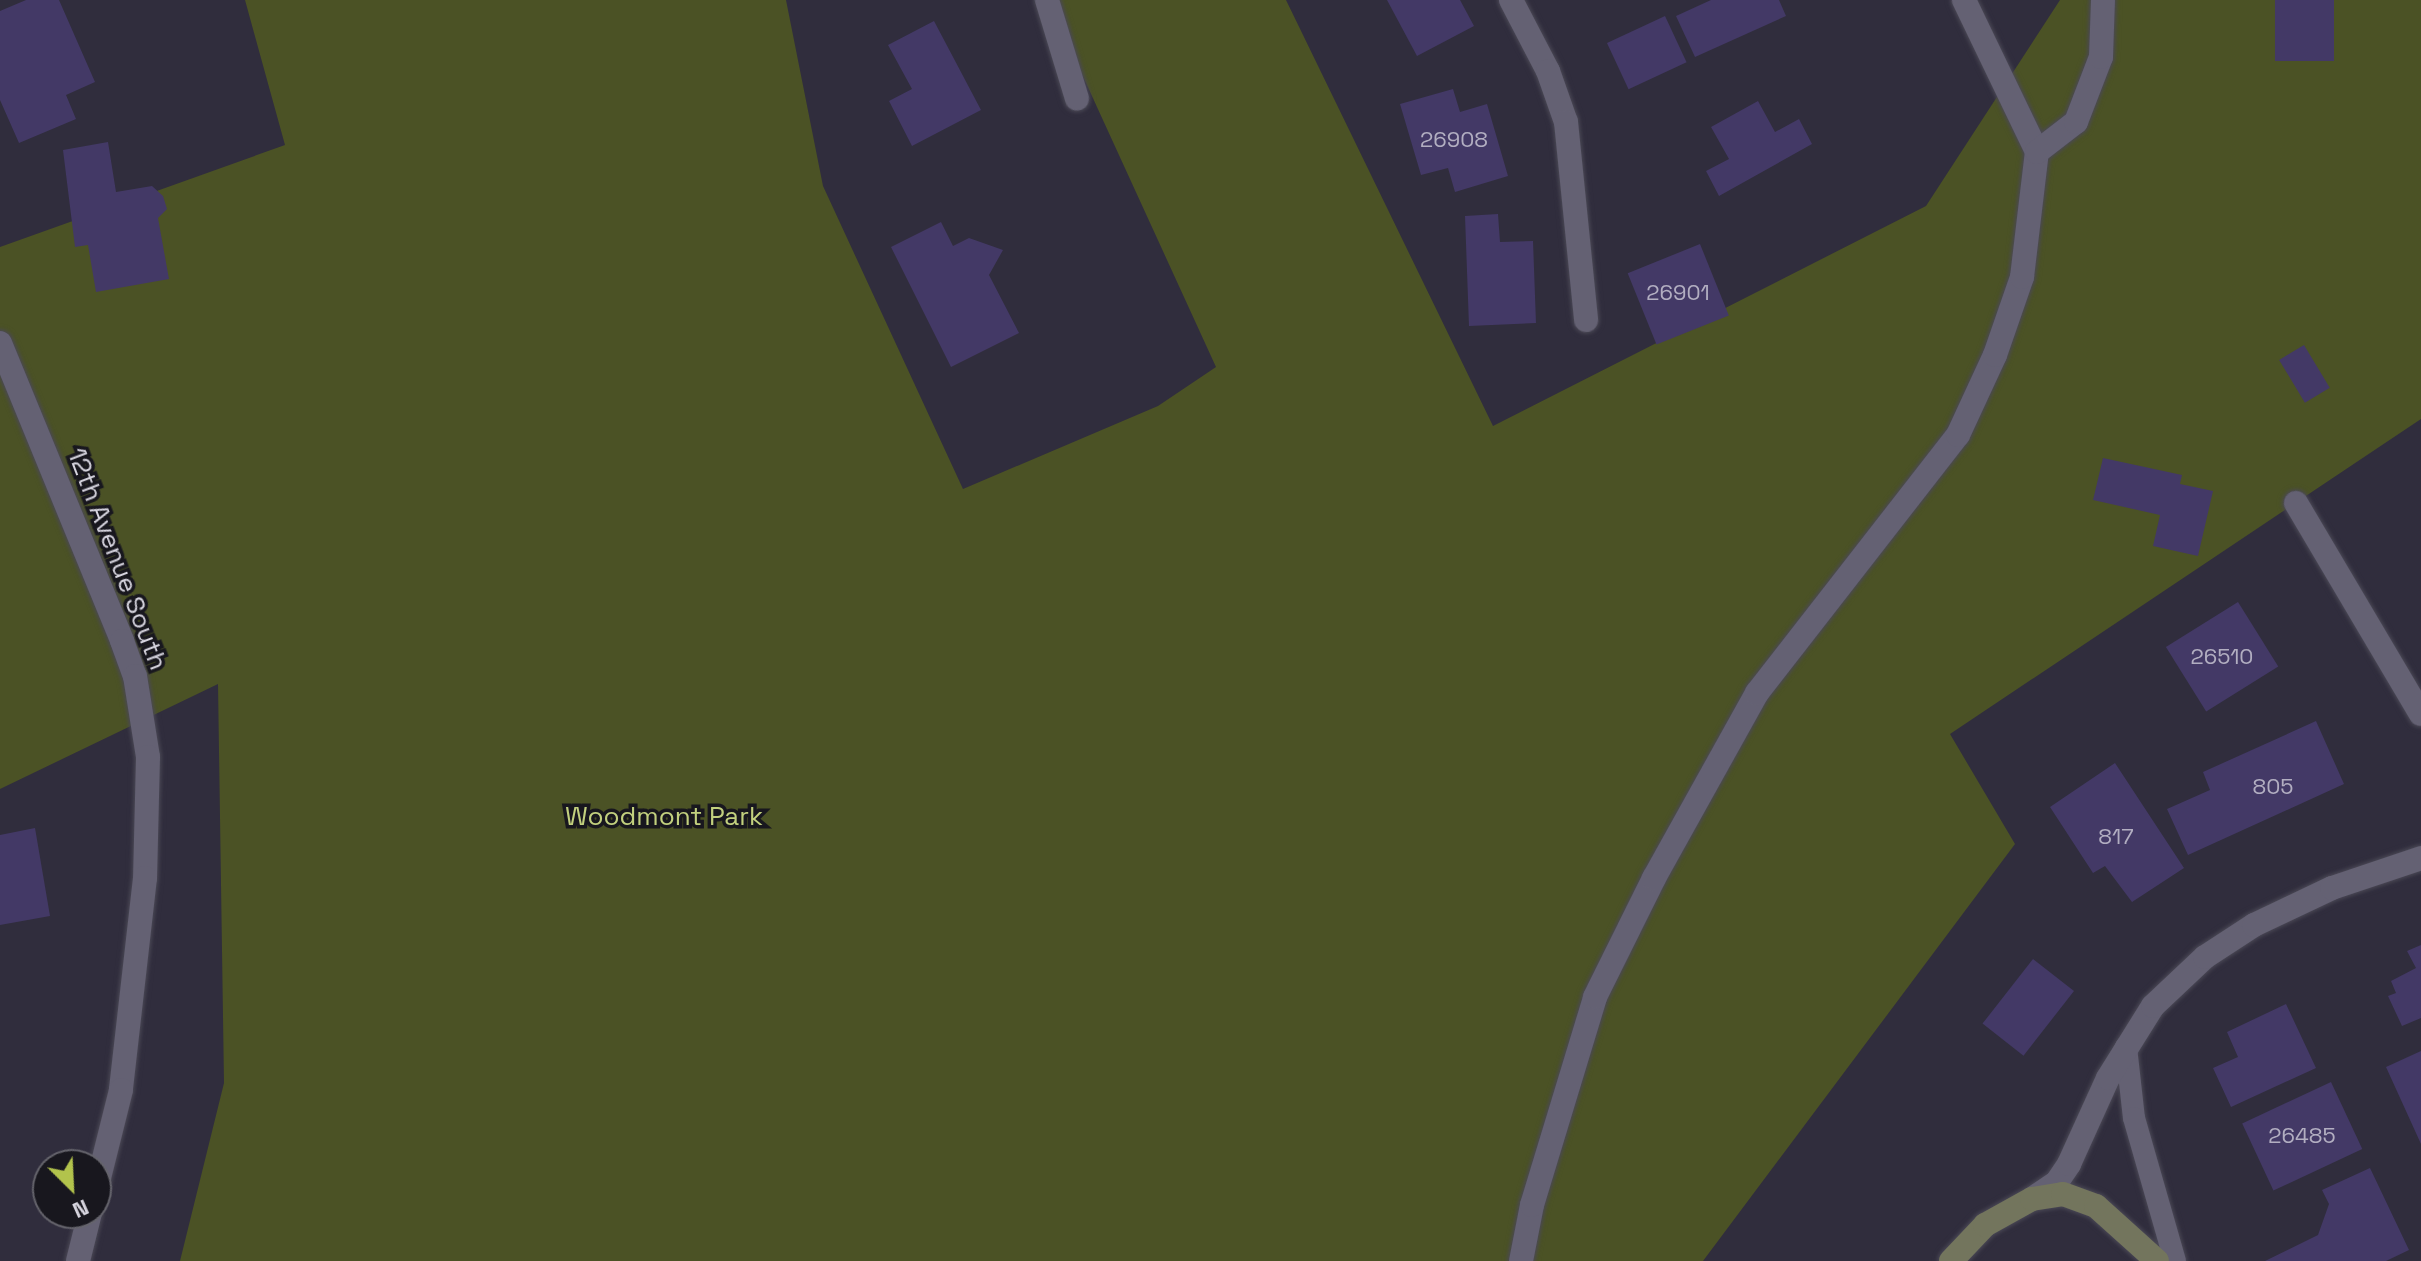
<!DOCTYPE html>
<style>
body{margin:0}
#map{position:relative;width:2421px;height:1261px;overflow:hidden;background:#302d3d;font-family:"Space Grotesk",sans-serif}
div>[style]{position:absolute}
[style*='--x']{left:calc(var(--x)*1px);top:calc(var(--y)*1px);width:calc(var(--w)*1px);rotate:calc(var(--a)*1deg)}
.green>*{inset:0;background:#4b5225}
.building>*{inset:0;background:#433966;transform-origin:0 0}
.roads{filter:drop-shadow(0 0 2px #4a4855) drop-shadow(0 0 2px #4a4855)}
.lane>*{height:22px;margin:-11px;padding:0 11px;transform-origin:11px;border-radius:11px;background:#646173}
.street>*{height:24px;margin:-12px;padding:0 12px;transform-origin:12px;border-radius:12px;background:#646173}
.secondary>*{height:24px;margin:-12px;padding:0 12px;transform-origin:12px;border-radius:12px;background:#73755d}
span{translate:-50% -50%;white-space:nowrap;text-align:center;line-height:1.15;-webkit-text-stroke:7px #18171e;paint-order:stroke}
.number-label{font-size:22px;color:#b2aec1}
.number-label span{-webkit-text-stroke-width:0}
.street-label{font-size:26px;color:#d7d5df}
.park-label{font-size:26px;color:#c2d07e}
.north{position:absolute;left:32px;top:1149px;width:80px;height:80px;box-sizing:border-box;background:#18171e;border:2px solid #64636b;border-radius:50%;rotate:156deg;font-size:22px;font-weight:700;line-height:32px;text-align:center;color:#d7d5df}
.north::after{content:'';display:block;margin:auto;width:28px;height:36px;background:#b2c34c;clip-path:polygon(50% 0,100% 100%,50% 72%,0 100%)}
</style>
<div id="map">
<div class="green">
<div style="clip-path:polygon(245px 0,786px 0,823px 186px,963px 489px,1158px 406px,1216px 367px,1048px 0,1286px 0,1493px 426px,1926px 206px,2060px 0,2421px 0,2421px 419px,1950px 734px,2015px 844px,1703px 1261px,180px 1261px,224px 1083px,218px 684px,0 789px,0 247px,285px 145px)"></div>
</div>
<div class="building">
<div style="clip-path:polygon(26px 0,59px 0,95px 82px,66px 95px,76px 119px,19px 143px,0 100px,0 11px)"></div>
<div style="clip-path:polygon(1387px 0,1460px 0,1474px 26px,1417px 56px)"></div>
<div style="clip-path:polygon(1711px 0,1779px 0,1786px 16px,1695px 57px,1676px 16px)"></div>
<div style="left:2275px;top:0;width:59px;height:61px"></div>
<div style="left:1665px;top:16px;width:51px;height:64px;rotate:65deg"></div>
<div style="clip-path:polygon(934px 21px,981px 110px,912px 146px,889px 101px,912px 89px,888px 45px)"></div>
<div style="clip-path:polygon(1453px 89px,1460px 112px,1487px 104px,1508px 176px,1455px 192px,1448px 168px,1421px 175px,1400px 104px)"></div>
<div style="clip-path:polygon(1758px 101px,1775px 132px,1799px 119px,1812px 144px,1719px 196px,1706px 171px,1729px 159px,1711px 127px)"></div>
<div style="clip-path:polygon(108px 142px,116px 192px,152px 186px,163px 196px,167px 209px,158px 218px,169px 279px,96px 292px,88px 245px,75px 247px,63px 150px)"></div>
<div style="clip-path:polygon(1498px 214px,1500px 242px,1533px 241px,1536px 323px,1469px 326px,1465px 216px)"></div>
<div style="clip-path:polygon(941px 222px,953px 246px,969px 238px,1003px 250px,989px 275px,1019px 333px,951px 367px,891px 247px)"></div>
<div style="left:1700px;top:244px;width:77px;height:78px;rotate:68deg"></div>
<div style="left:2304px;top:345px;width:50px;height:29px;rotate:59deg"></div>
<div style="clip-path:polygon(2103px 458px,2182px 475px,2180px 484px,2213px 491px,2198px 556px,2153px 546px,2160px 515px,2093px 500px)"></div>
<div style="left:2238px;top:602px;width:76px;height:85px;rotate:58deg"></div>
<div style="clip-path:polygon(2316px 721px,2344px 784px,2188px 855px,2167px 809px,2210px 790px,2203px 772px)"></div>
<div style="clip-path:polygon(2115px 763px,2184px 868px,2132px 902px,2105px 866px,2093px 873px,2050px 807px)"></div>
<div style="clip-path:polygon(35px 828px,50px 916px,0 925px,0 835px)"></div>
<div style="clip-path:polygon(2421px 945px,2421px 1018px,2402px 1026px,2388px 996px,2396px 993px,2391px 981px,2416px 968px,2407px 951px)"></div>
<div style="left:2033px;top:959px;width:52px;height:82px;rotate:38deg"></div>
<div style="clip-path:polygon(2286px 1004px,2316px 1068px,2231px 1107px,2213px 1068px,2238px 1057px,2227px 1032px)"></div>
<div style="clip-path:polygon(2421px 1051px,2421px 1144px,2386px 1067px)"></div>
<div style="left:2331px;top:1082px;width:74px;height:98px;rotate:65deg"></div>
<div style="clip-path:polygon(2370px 1168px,2409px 1250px,2386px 1261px,2265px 1261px,2318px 1235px,2329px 1204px,2322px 1190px)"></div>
</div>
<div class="roads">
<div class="lane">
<div style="--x:2126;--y:1047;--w:71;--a:83.6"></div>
<div style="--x:2134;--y:1118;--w:149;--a:74"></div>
</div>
<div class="street">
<div style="--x:1047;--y:0;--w:103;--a:73.1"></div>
<div style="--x:1511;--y:0;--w:80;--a:62.5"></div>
<div style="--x:1548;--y:71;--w:54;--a:70.6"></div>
<div style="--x:1566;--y:122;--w:199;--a:84.2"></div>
<div style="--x:1964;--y:0;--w:169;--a:64.3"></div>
<div style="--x:0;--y:343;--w:322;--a:67.7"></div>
<div style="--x:122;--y:641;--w:37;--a:70"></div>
<div style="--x:135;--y:676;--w:82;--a:80.9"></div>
<div style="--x:148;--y:757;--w:121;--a:91.4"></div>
<div style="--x:145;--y:878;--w:213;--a:96.5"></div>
<div style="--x:121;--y:1090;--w:103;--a:104"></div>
<div style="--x:2296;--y:503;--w:245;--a:59.4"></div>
<div style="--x:2032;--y:1199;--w:30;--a:-34"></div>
<div style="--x:2057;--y:1182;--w:22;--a:-56"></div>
<div style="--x:2069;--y:1164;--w:94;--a:-65.6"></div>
<div style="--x:2108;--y:1078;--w:85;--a:-58"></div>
<div style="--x:2153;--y:1006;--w:71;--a:-43.3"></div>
<div style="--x:2205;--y:957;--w:59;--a:-33.1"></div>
<div style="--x:2254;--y:925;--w:86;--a:-25.4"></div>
<div style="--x:2332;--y:888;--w:94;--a:-18.6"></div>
<div style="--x:78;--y:1261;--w:49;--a:-76"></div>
<div style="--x:1521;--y:1261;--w:57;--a:-78.9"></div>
<div style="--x:1532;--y:1205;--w:217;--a:-73.1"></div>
<div style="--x:1595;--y:997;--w:133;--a:-63.6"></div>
<div style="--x:1654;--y:878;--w:212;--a:-60.9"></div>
<div style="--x:1757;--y:693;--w:327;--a:-52.1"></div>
<div style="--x:1958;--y:435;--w:88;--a:-65.2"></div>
<div style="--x:1995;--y:355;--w:83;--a:-70.9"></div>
<div style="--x:2022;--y:277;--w:126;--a:-83.2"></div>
<div style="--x:2037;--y:152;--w:49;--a:-37.6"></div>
<div style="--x:2076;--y:122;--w:70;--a:-69"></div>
<div style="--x:2101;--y:57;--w:57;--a:-88"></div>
</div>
<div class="secondary">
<div style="--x:1951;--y:1261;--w:50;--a:-46.6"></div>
<div style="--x:1985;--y:1225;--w:54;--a:-29"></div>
<div style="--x:2032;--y:1199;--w:31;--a:-9"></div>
<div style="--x:2063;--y:1194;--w:35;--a:20"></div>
<div style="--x:2096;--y:1206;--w:82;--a:42"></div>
</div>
</div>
<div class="number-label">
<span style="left:1454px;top:140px">26908</span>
<span style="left:1678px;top:293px">26901</span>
<span style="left:2222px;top:657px">26510</span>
<span style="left:2273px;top:787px">805</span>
<span style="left:2116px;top:837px">817</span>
<span style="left:2302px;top:1136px">26485</span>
</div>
<div class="street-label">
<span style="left:117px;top:559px;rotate:69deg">12th Avenue South</span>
</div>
<div class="park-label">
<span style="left:664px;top:817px">Woodmont Park</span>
</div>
<div class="north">N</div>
</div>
